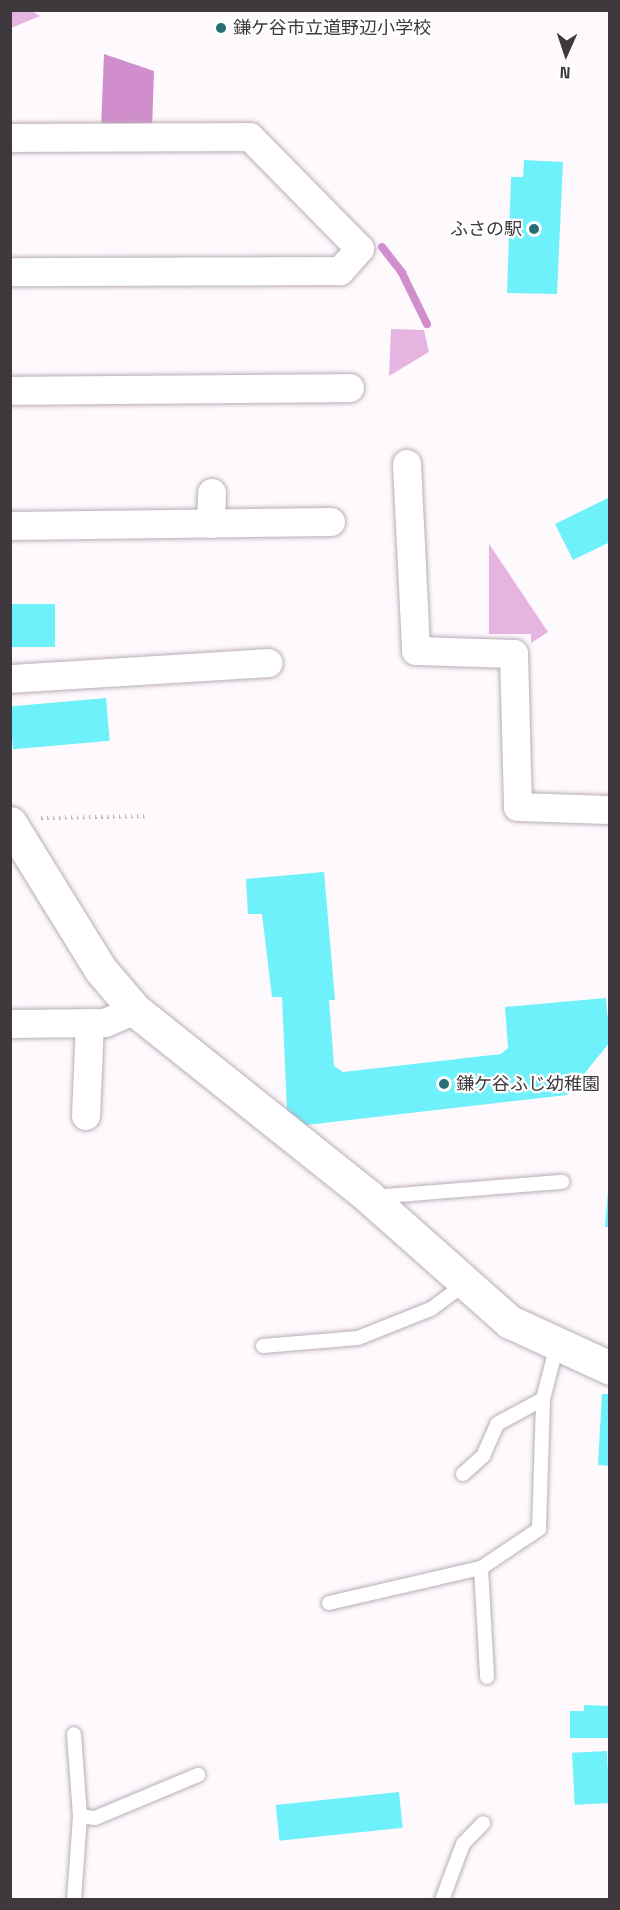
<!DOCTYPE html>
<meta charset="utf-8">
<style>
body{margin:0}
#map{position:relative;width:620px;height:1910px;overflow:hidden;background:#fef9fd;font-family:"Space Grotesk","Noto Sans JP",sans-serif}
div>[style]{position:absolute}
[style*='--x']{left:calc(var(--x)*1px);top:calc(var(--y)*1px);width:calc(var(--w)*1px);rotate:calc(var(--a)*1deg)}
.green>*{inset:0;background:#e5b4e1}
.water>*{inset:0;background:#d18ecd}
.stream>*{height:8px;margin:-4px;padding:0 4px;transform-origin:4px;border-radius:4px;background:#d18ecd}
.building>*{inset:0;background:#6ef1fb;transform-origin:0 0}
.path>*{height:4px;margin-top:-2px;transform-origin:0;background:repeating-linear-gradient(90deg,#bab5b9 0 1.5px,transparent 0 6px)}
.roads{filter:drop-shadow(0 0 2px #b9adb8) drop-shadow(0 0 2px #b9adb8)}
.service>*{height:14px;margin:-7px;padding:0 7px;transform-origin:7px;border-radius:7px;background:#fff}
.minor>*{height:28px;margin:-14px;padding:0 14px;transform-origin:14px;border-radius:14px;background:#fff}
.tertiary>*{height:33px;margin:-16.5px;padding:0 16.5px;transform-origin:16.5px;border-radius:16.5px;background:#fff}
.dots>*{width:16px;height:16px;translate:-50% -50%;box-sizing:border-box;border:3px solid #fff;border-radius:50%}
span{translate:-50% -50%;white-space:nowrap;text-align:center;line-height:1.15;-webkit-text-stroke:4.5px #fff;paint-order:stroke}
.poi-label{font-size:18px;color:#3e393d}
.left{translate:0 -50%;text-align:left}
.right{translate:-100% -50%;text-align:right}
.frame{position:absolute;inset:0;border:12px solid #3e393d;pointer-events:none}
.north{position:absolute;left:536px;top:24px;width:60px;height:60px;-webkit-text-stroke:4px #fff;paint-order:stroke;rotate:183deg;font-size:16px;font-weight:700;line-height:24px;text-align:center;color:#3e393d}
.north::after{content:'';display:block;margin:auto;width:21px;height:27px;background:#3e393d;clip-path:polygon(50% 0,100% 100%,50% 72%,0 100%)}
</style>
<div id="map">
<div class="green">
<div style="clip-path:polygon(11px 10px,32px 11px,40px 16px,11px 28px)"></div>
<div style="clip-path:polygon(391px 329px,424px 330px,429px 352px,389px 376px)"></div>
<div style="clip-path:polygon(489px 544px,548px 632px,531px 643px,531px 634px,489px 634px)"></div>
</div>
<div class="water">
<div style="clip-path:polygon(104px 54px,154px 71px,152px 129px,101px 128px)"></div>
</div>
<div class="stream">
<div style="--x:382;--y:247;--w:33;--a:52"></div>
<div style="--x:402;--y:273;--w:57;--a:63.9"></div>
</div>
<div class="building">
<div style="clip-path:polygon(524px 160px,563px 162px,557px 294px,507px 293px,511px 177px,523px 177px)"></div>
<div style="clip-path:polygon(610px 497px,610px 542px,573px 560px,555px 524px)"></div>
<div style="left:10px;top:604px;width:45px;height:43px"></div>
<div style="left:106px;top:698px;width:43px;height:97px;rotate:85deg"></div>
<div style="clip-path:polygon(324px 872px,335px 1000px,329px 1000px,334px 1066px,343px 1072px,501px 1054px,508px 1048px,505px 1007px,606px 998px,610px 1042px,567px 1095px,306px 1125px,287px 1111px,282px 997px,272px 997px,262px 914px,248px 914px,246px 879px)"></div>
<div style="clip-path:polygon(608px 1190px,610px 1190px,610px 1227px,605px 1227px)"></div>
<div style="clip-path:polygon(602px 1394px,610px 1394px,610px 1466px,598px 1465px)"></div>
<div style="clip-path:polygon(584px 1705px,610px 1706px,610px 1738px,570px 1738px,570px 1711px,584px 1711px)"></div>
<div style="left:607px;top:1751px;width:52px;height:35px;rotate:87deg"></div>
<div style="left:399px;top:1792px;width:36px;height:124px;rotate:84deg"></div>
</div>
<div class="path">
<div style="--x:41;--y:818;--w:106;--a:-1.1"></div>
</div>
<div class="roads">
<div class="service">
<div style="--x:374;--y:1197;--w:189;--a:-4.6"></div>
<div style="--x:263;--y:1346;--w:95;--a:-4.8"></div>
<div style="--x:358;--y:1338;--w:79;--a:-21.7"></div>
<div style="--x:431;--y:1309;--w:44;--a:-36.6"></div>
<div style="--x:463;--y:1474;--w:27;--a:-42"></div>
<div style="--x:483;--y:1456;--w:35;--a:-66"></div>
<div style="--x:497;--y:1424;--w:52;--a:-28.5"></div>
<div style="--x:481;--y:1568;--w:109;--a:86.8"></div>
<div style="--x:329;--y:1603;--w:156;--a:-13"></div>
<div style="--x:481;--y:1568;--w:70;--a:-33.9"></div>
<div style="--x:539;--y:1529;--w:130;--a:-88.2"></div>
<div style="--x:543;--y:1399;--w:56;--a:-75.5"></div>
<div style="--x:80;--y:1816;--w:15;--a:8"></div>
<div style="--x:95;--y:1818;--w:112;--a:-22.7"></div>
<div style="--x:74;--y:1900;--w:84;--a:-85.9"></div>
<div style="--x:80;--y:1816;--w:82;--a:-94.2"></div>
<div style="--x:442;--y:1900;--w:60;--a:-69.4"></div>
<div style="--x:463;--y:1844;--w:29;--a:-46"></div>
</div>
<div class="minor">
<div style="--x:10;--y:138;--w:240;--a:-0.2"></div>
<div style="--x:250;--y:137;--w:157;--a:45.5"></div>
<div style="--x:360;--y:249;--w:30;--a:132"></div>
<div style="--x:340;--y:271;--w:330;--a:179.8"></div>
<div style="--x:10;--y:391;--w:340;--a:-0.5"></div>
<div style="--x:407;--y:464;--w:187;--a:87.2"></div>
<div style="--x:416;--y:651;--w:98;--a:1.8"></div>
<div style="--x:514;--y:654;--w:153;--a:88.5"></div>
<div style="--x:518;--y:807;--w:92;--a:1.9"></div>
<div style="--x:211;--y:524;--w:31;--a:-88"></div>
<div style="--x:10;--y:526;--w:321;--a:-0.7"></div>
<div style="--x:10;--y:679;--w:259;--a:-3.5"></div>
<div style="--x:10;--y:1024;--w:95;--a:-0.6"></div>
<div style="--x:105;--y:1023;--w:33;--a:-23"></div>
<div style="--x:86;--y:1116;--w:93;--a:-87.5"></div>
</div>
<div class="tertiary">
<div style="--x:10;--y:823;--w:172;--a:58.3"></div>
<div style="--x:100;--y:969;--w:54;--a:49.5"></div>
<div style="--x:135;--y:1010;--w:300;--a:38.6"></div>
<div style="--x:369;--y:1197;--w:188;--a:41.6"></div>
<div style="--x:510;--y:1322;--w:110;--a:24.7"></div>
</div>
</div>
<div class="dots">
<div style="left:221px;top:28px;background:#246f74"></div>
<div style="left:534px;top:229px;background:#246f74"></div>
<div style="left:444px;top:1084px;background:#246f74"></div>
</div>
<div class="poi-label">
<span class="left" style="left:233px;top:28px">鎌ケ谷市立道野辺小学校</span>
<span class="right" style="left:522px;top:229px">ふさの駅</span>
<span class="left" style="left:456px;top:1084px">鎌ケ谷ふじ幼稚園</span>
</div>
<div class="frame"></div>
<div class="north">N</div>
</div>
